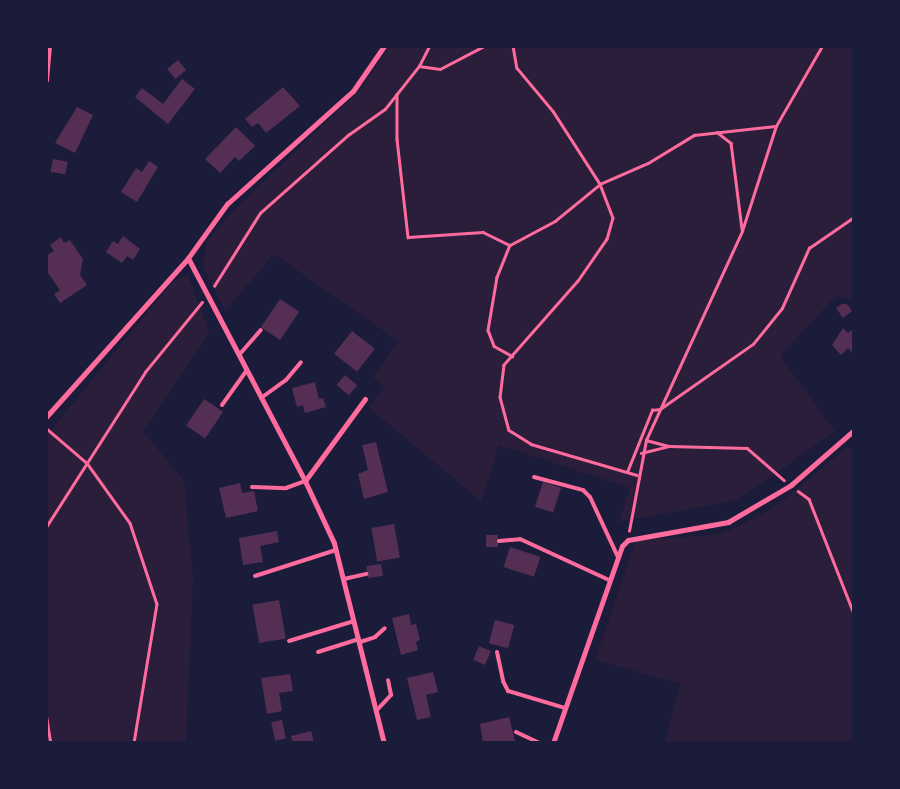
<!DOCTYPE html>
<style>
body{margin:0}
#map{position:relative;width:900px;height:789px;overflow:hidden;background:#1b1b3a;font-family:"IBM Plex Sans",sans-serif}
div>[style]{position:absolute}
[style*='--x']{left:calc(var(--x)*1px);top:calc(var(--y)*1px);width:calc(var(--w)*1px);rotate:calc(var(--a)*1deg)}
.green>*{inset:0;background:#2a1e3b}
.building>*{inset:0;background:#542f53;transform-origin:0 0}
.path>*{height:2.5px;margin:-1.25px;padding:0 1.25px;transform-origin:1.25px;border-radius:1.25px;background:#ff6b9d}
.service>*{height:4px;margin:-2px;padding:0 2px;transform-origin:2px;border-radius:2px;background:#ff6b9d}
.minor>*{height:5px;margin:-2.5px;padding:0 2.5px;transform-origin:2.5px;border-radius:2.5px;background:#ff6b9d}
span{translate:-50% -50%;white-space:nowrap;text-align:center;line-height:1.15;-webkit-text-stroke:4px #1b1b3a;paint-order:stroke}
.frame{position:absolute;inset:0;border:48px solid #1b1b3a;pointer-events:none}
</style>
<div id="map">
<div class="green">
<div style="clip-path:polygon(389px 46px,854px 46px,854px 300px,836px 296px,780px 356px,835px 431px,738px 500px,619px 522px,630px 488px,499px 445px,481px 501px,369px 408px,385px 387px,373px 377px,398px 341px,274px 254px,225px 311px,203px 266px,207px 241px,232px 212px,361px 89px)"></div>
<div style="clip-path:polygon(188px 275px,209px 332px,143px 431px,184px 481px,193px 579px,186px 743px,46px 743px,46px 436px,173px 281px)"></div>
<div style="clip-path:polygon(847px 447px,854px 451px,854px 743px,664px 743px,681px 684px,595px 660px,635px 541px,722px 534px,772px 509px)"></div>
</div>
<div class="building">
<div style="left:178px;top:60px;width:13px;height:14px;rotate:51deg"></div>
<div style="clip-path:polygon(182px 79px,195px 89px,168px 124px,135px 97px,142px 88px,163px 104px)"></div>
<div style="clip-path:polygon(283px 87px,300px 106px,266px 133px,258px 123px,252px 127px,245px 119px)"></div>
<div style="clip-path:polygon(77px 107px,93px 115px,75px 153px,55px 143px)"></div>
<div style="clip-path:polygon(236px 127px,255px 146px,239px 161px,235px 157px,220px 173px,205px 159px)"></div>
<div style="left:53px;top:159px;width:15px;height:13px;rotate:11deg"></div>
<div style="clip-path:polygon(149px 161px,158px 167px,137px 202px,121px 192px,136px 168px,142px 172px)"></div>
<div style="clip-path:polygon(123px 236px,140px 249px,133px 260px,127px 256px,122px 263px,106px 252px,113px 241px,118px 244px)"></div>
<div style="clip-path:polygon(61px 237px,64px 243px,70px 240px,83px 259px,80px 275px,87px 285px,60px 303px,54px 294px,60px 290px,46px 270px,46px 256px,54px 251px,50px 245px)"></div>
<div style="left:280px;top:299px;width:23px;height:34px;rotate:34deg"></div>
<div style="clip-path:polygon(842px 304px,847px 304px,852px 311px,843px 318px,836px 308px)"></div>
<div style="clip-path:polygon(843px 328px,848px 333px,854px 328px,853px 354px,848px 348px,841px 355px,832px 345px)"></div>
<div style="left:352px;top:331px;width:29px;height:29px;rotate:38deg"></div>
<div style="left:345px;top:375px;width:16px;height:13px;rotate:40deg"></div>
<div style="clip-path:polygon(315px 382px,319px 399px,323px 398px,326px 407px,305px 413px,303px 405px,297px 407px,292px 388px)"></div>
<div style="left:204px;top:399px;width:23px;height:32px;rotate:34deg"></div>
<div style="clip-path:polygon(376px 442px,388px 492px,364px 499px,358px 474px,368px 470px,362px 445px)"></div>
<div style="left:543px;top:482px;width:19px;height:26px;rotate:18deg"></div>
<div style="clip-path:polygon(240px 483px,242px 493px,254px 491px,258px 511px,226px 518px,219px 488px)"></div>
<div style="left:394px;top:524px;width:34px;height:23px;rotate:80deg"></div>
<div style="clip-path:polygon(277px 531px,279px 542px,260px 546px,263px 562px,243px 565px,239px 538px)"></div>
<div style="left:486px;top:535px;width:12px;height:12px"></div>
<div style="left:510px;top:547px;width:32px;height:21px;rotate:18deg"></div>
<div style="left:381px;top:564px;width:12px;height:15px;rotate:81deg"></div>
<div style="left:279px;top:600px;width:39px;height:27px;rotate:80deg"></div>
<div style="clip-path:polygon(409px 614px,411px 625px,416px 624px,420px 640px,416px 642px,418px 650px,401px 655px,392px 618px)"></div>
<div style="left:495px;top:620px;width:20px;height:24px;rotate:15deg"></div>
<div style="left:479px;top:646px;width:13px;height:15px;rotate:23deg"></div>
<div style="clip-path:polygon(433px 672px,438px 692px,426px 695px,431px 717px,417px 720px,407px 678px)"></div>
<div style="clip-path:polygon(290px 674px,293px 691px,279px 693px,282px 711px,267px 714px,261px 678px)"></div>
<div style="clip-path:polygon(509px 717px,515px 741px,483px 743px,480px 724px)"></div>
<div style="left:282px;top:720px;width:19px;height:11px;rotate:78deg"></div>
<div style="clip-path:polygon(311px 731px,314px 743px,293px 743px,291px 736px)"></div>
</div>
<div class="path">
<div style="--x:513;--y:46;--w:22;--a:80"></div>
<div style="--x:517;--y:68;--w:56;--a:50.1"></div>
<div style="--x:553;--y:111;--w:87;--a:57.2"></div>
<div style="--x:600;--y:184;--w:36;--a:69"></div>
<div style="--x:613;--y:218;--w:22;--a:106"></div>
<div style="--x:607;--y:239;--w:51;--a:124.6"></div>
<div style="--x:578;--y:281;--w:112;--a:131.4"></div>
<div style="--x:504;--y:365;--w:32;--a:97"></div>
<div style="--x:500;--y:397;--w:34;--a:75"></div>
<div style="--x:509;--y:430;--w:26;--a:32"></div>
<div style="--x:531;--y:444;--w:110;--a:16.3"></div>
<div style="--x:419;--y:66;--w:21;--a:8"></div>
<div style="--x:440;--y:69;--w:50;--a:-27.6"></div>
<div style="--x:397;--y:94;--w:45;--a:90"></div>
<div style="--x:397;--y:139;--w:99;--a:83.6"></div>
<div style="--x:408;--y:237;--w:75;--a:-3.8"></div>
<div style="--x:483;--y:232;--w:30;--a:26"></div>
<div style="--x:510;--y:245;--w:35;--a:112"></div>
<div style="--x:497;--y:277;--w:54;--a:99.6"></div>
<div style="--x:488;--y:330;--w:17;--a:69"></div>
<div style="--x:494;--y:346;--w:21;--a:29"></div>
<div style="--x:717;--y:132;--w:18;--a:38"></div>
<div style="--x:731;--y:143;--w:87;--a:82.7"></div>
<div style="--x:510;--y:245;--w:51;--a:-28.1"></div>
<div style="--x:555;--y:221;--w:58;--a:-39.4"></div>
<div style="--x:600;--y:184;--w:52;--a:-23.6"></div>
<div style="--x:648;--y:163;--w:54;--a:-31.3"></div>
<div style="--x:694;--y:135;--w:82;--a:-6.3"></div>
<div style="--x:214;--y:286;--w:86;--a:-57.8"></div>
<div style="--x:260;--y:213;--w:118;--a:-41.6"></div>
<div style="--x:348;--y:135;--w:45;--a:-35.1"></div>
<div style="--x:385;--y:109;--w:55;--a:-51.7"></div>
<div style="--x:419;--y:66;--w:22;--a:-63"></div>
<div style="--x:46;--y:428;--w:54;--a:40.5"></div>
<div style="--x:87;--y:463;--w:74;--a:54.4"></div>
<div style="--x:130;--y:523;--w:85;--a:71.6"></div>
<div style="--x:157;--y:604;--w:141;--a:99.4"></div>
<div style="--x:646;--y:440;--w:23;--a:15"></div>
<div style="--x:641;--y:453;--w:29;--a:-14"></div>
<div style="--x:669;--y:446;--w:78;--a:1.5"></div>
<div style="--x:747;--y:448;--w:49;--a:40.9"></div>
<div style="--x:627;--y:472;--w:67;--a:-68"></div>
<div style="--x:652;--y:410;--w:8;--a:-7"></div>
<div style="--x:660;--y:409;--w:113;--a:-35"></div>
<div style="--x:753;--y:344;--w:46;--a:-51.1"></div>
<div style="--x:782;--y:308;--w:66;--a:-65.8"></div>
<div style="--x:809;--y:248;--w:55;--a:-34.6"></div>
<div style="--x:798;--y:491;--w:14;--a:36"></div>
<div style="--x:809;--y:499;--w:123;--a:68.6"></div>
<div style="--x:46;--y:527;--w:184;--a:-57.4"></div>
<div style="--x:145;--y:372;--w:90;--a:-50.8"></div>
<div style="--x:629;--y:531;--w:93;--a:-79.4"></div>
<div style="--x:646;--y:440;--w:230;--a:-65.3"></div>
<div style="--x:742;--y:231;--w:110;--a:-72.1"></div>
<div style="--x:776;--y:126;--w:92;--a:-60.1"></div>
<div style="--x:46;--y:713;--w:30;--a:81"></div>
</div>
<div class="service">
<div style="--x:239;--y:355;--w:33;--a:-49"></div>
<div style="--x:261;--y:398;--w:31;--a:-36"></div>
<div style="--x:286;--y:380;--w:23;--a:-50"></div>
<div style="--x:222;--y:405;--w:43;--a:-54.5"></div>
<div style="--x:534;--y:477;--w:51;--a:14.9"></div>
<div style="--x:583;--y:490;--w:10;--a:45"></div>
<div style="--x:590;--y:497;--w:66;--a:65"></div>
<div style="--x:252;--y:487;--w:34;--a:2"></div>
<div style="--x:286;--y:488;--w:20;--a:-20"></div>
<div style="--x:499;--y:541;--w:21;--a:-5"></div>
<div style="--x:520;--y:539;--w:98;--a:24.7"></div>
<div style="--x:255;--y:576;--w:85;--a:-17.8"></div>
<div style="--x:344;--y:579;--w:23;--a:-13"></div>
<div style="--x:289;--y:641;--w:68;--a:-17.1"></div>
<div style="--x:360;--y:642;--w:16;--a:-18"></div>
<div style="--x:375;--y:637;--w:13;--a:-42"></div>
<div style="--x:318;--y:652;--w:43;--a:-17.6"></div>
<div style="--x:497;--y:652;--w:30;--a:78"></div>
<div style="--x:503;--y:681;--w:11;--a:63"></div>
<div style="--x:508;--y:691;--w:59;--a:16.6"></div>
<div style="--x:377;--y:710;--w:21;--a:-47"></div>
<div style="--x:391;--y:695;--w:15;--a:-101"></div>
<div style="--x:516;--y:732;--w:26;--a:25"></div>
</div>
<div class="minor">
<div style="--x:46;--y:80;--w:34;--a:-85"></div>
<div style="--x:188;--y:258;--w:252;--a:62.3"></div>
<div style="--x:365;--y:399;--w:102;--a:126.2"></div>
<div style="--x:305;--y:481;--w:68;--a:64.9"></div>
<div style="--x:334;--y:543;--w:206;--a:76"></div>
<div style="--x:46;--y:417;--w:213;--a:-48.2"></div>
<div style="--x:188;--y:258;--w:67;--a:-54.2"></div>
<div style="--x:227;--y:204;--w:169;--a:-41.9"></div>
<div style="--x:353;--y:91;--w:55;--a:-55.4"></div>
<div style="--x:553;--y:743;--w:209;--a:-70.7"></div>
<div style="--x:622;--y:546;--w:8;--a:-45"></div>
<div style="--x:628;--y:540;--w:102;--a:-10.2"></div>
<div style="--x:728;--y:522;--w:73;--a:-30.4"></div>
<div style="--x:791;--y:485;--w:84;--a:-41.1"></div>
</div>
<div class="frame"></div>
</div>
